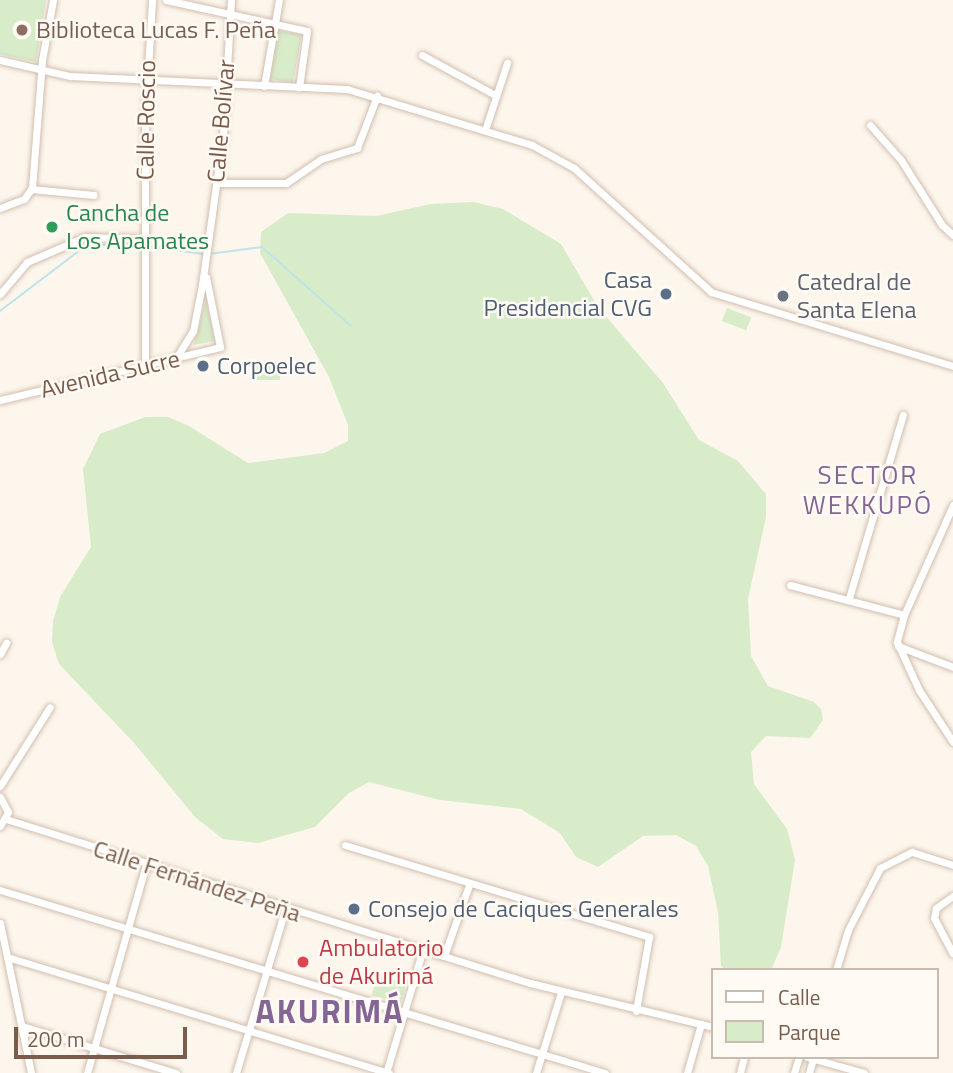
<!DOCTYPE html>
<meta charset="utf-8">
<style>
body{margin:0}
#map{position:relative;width:953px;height:1073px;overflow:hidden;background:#fdf6ec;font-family:"Titillium Web",sans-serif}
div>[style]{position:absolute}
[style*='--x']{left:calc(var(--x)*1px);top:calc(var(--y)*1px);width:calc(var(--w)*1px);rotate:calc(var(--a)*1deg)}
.green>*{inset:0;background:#d8ecc9;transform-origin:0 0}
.stream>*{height:2px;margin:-1px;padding:0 1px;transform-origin:1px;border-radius:1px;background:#bfe3e8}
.roads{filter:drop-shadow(0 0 2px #d1beb0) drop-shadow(0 0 2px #d1beb0)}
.minor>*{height:7px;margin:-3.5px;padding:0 3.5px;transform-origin:3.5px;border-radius:3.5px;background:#fff}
.dots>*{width:19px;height:19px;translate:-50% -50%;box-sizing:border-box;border:4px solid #fffaf3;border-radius:50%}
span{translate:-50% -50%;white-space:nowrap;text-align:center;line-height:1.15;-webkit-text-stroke:5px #fffaf3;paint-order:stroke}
.education-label{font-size:24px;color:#785e54}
.left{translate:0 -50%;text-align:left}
.street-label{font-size:24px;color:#7a5c4d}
.leisure-label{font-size:24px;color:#27864d}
.service-label{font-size:24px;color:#4e5e75}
.right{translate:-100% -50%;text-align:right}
.worship-label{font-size:24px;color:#5b616d}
.health-label{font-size:24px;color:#be3a42}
.neighbourhood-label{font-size:26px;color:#846695;letter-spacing:2px}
.district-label{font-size:32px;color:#846695;font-weight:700;letter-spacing:2px}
.legend{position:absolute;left:711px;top:968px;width:228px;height:91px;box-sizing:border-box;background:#fffaf3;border:2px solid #cabbb1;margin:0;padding:9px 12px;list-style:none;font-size:21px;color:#7a5c4d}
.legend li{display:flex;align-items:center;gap:14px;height:35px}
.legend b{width:35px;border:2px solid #cabbb1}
.scale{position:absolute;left:14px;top:1027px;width:173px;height:32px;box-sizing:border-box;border:4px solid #7a5c4d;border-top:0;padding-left:9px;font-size:21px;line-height:24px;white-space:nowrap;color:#7a5c4d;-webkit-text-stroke:5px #fffaf3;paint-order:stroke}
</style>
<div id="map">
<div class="green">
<div style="clip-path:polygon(0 0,46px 0,36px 62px,0 54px)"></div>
<div style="left:275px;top:30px;width:27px;height:49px;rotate:10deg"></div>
<div style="clip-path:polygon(473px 202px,503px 209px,561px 244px,598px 307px,663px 383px,699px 440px,738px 461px,766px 494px,766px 517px,748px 599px,751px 656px,768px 686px,814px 702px,821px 709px,823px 720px,810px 738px,766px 736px,751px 752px,754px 784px,787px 829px,795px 860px,781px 947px,771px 970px,726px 970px,721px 966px,718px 912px,708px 866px,696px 846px,676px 835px,643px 836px,598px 867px,576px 857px,560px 833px,521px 809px,440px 800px,369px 782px,349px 793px,315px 827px,258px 843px,223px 839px,195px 817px,135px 744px,59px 664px,52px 642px,53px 621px,60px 597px,91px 547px,83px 469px,100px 434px,145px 417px,168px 417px,189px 426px,248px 463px,324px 453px,348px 441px,348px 425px,329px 377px,260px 253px,261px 232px,288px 213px,376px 216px,431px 204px)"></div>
<div style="clip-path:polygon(206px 299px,215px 341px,193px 345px,199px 327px)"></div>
<div style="left:727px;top:308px;width:26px;height:14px;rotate:21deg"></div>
<div style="left:251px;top:364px;width:29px;height:16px"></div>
<div style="left:377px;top:976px;width:30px;height:20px;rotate:15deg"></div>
</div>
<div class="stream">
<div style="--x:147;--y:246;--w:57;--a:8.1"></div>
<div style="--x:209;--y:254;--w:53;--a:-7.5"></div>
<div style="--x:262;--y:247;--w:119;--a:41.6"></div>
<div style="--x:0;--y:311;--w:101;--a:-37.3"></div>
<div style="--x:80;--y:250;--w:23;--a:-13"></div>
<div style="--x:102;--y:245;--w:39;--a:1"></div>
</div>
<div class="roads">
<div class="minor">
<div style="--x:166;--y:0;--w:144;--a:12.4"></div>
<div style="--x:307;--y:31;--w:57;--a:98.1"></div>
<div style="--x:422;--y:55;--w:83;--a:28.7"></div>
<div style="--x:0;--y:60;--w:72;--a:12.9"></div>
<div style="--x:70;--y:76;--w:277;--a:2.7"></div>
<div style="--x:347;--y:89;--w:193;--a:16.8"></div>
<div style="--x:532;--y:145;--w:48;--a:28.7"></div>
<div style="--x:574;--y:168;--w:185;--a:42.1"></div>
<div style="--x:711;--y:292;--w:253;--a:17"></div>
<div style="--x:264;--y:86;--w:87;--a:-80.1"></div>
<div style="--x:870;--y:125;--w:47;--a:48.5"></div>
<div style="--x:901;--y:160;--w:77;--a:57.8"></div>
<div style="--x:942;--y:225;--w:15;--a:42"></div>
<div style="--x:485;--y:130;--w:71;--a:-71.8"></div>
<div style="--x:216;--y:183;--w:70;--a:0"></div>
<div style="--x:286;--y:183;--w:42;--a:-34.4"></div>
<div style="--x:321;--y:159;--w:38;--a:-17"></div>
<div style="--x:357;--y:148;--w:56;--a:-69"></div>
<div style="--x:31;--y:189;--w:63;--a:5.4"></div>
<div style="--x:0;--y:208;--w:26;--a:-21"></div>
<div style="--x:24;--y:199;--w:14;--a:-54"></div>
<div style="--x:32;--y:188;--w:128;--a:-85.5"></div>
<div style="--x:42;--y:60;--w:61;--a:-79.6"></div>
<div style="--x:0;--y:294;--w:42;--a:-49.8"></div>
<div style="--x:27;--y:262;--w:63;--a:-23.3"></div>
<div style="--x:85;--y:237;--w:59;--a:1.9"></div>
<div style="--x:176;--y:358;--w:32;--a:-58"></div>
<div style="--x:193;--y:331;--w:47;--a:-78.9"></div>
<div style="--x:202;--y:285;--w:151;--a:-82"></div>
<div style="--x:223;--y:135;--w:135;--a:-86.6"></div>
<div style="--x:145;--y:366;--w:244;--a:-90"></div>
<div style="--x:145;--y:122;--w:122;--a:-86.7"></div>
<div style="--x:0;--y:400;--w:226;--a:-13.5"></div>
<div style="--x:220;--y:347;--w:71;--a:-101.3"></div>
<div style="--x:953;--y:505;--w:120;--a:114"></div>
<div style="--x:904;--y:615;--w:28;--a:105"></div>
<div style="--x:897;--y:642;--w:53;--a:65.4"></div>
<div style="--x:919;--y:690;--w:62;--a:56.8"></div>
<div style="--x:790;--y:585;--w:118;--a:14.7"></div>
<div style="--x:849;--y:598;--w:191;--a:-73.6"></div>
<div style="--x:898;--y:646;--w:59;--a:20.9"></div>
<div style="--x:0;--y:654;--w:13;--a:-61"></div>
<div style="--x:0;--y:786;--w:93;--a:-57.7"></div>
<div style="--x:0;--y:797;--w:17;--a:62"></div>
<div style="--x:8;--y:812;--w:16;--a:120"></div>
<div style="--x:6;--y:819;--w:549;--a:17.38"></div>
<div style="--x:530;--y:983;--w:188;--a:13.5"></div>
<div style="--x:345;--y:845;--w:318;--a:16.8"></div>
<div style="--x:649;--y:937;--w:75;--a:100"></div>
<div style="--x:0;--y:890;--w:632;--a:16.83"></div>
<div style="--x:953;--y:896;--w:21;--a:145"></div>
<div style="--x:936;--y:908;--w:10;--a:101"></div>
<div style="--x:934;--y:918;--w:40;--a:62"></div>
<div style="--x:0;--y:923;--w:153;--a:78.3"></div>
<div style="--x:444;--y:956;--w:75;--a:-70.6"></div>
<div style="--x:7;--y:957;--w:399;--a:16.9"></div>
<div style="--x:836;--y:970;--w:42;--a:-73.3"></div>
<div style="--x:848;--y:930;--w:70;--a:-62.7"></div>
<div style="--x:880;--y:868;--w:36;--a:-27"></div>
<div style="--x:912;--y:852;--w:43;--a:17.6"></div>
<div style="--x:22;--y:1026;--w:161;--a:17"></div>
<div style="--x:807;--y:1057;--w:59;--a:15.7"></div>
<div style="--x:87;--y:1073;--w:216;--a:-74.2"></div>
<div style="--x:236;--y:1073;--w:170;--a:-73.3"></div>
<div style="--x:386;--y:1073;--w:129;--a:-73.4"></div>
<div style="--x:536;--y:1073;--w:85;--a:-72.8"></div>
<div style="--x:687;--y:1073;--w:51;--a:-74.1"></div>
<div style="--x:740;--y:1073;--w:16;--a:-76"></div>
<div style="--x:794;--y:1073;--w:17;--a:-73"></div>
<div style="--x:809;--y:1073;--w:15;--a:-74"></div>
</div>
</div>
<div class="dots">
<div style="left:22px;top:30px;background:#8d6e63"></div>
<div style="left:52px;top:227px;background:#2e9e5b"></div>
<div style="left:666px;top:294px;background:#5c6f8a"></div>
<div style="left:783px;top:296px;background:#6b7280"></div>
<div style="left:203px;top:366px;background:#5c6f8a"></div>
<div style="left:354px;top:909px;background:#5c6f8a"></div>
<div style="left:303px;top:962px;background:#e0444e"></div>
</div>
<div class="education-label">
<span class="left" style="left:36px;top:30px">Biblioteca Lucas F. Peña</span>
</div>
<div class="street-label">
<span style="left:146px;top:120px;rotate:-89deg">Calle Roscio</span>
<span style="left:221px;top:121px;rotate:-85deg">Calle Bolívar</span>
<span style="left:110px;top:374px;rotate:-13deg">Avenida Sucre</span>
<span style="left:197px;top:881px;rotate:18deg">Calle Fernández Peña</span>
</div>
<div class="leisure-label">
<span class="left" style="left:66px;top:227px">Cancha de<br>Los Apamates</span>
</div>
<div class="service-label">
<span class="right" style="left:652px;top:294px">Casa<br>Presidencial CVG</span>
<span class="left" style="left:217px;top:366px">Corpoelec</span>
<span class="left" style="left:368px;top:909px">Consejo de Caciques Generales</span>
</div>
<div class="worship-label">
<span class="left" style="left:797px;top:296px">Catedral de<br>Santa Elena</span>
</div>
<div class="health-label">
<span class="left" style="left:319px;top:962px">Ambulatorio<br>de Akurimá</span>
</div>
<div class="neighbourhood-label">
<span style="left:868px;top:490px">SECTOR<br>WEKKUPÓ</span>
</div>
<div class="district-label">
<span style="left:330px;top:1011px">AKURIMÁ</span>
</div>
<ul class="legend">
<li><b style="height:9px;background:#fff"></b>Calle</li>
<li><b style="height:19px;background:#d8ecc9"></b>Parque</li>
</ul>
<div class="scale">200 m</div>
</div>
